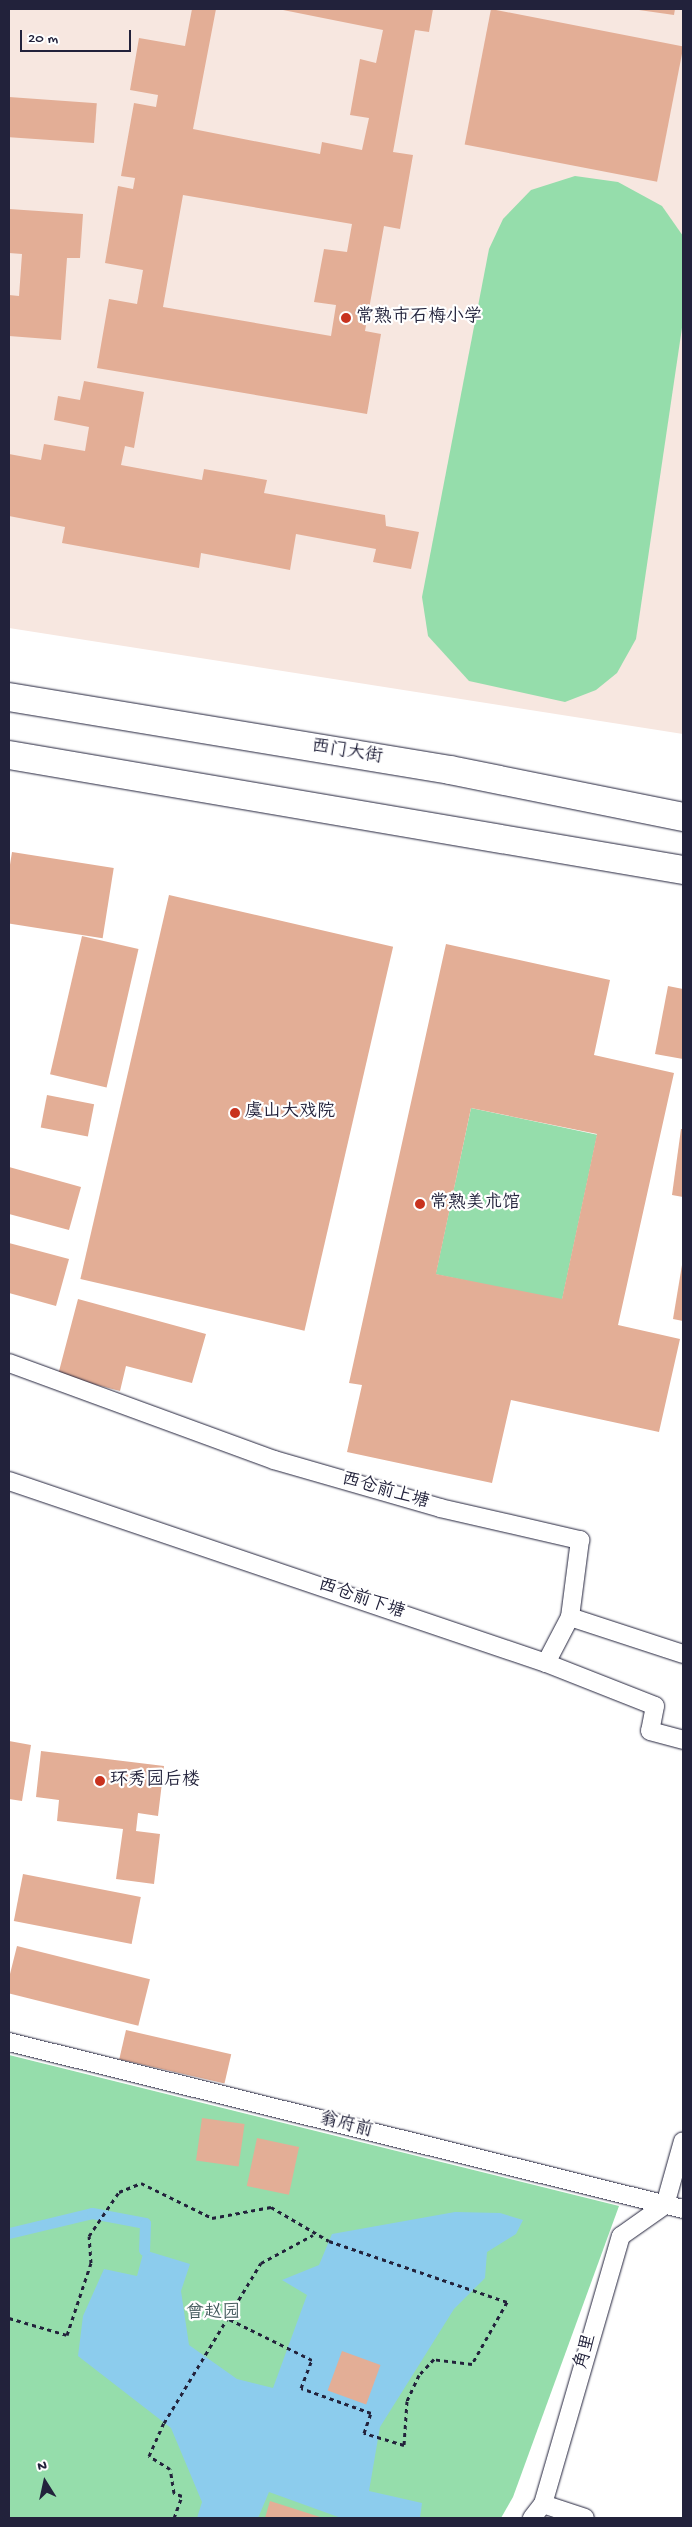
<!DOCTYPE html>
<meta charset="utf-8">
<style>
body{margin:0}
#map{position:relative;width:692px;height:2527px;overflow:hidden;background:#fff;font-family:"Gochi Hand","LXGW WenKai TC",sans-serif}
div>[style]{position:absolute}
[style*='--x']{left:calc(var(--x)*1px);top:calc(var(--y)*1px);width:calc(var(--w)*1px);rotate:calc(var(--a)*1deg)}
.built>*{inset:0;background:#f7e7e0}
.green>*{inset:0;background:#95ddab;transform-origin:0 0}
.water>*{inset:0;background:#8ccced}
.stream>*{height:11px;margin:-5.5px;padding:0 5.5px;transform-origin:5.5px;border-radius:5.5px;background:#8ccced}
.building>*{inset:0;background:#e3ae96;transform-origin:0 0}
.path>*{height:3px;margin-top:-1.5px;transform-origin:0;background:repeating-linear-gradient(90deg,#22223b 0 4px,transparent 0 8px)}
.roads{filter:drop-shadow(0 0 1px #22223b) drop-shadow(0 0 1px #22223b)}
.lane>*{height:18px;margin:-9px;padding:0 9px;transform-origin:9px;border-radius:9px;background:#fff}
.secondary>*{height:28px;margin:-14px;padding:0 14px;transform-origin:14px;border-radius:14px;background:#fff}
.dots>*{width:14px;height:14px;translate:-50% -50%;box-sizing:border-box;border:2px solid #fff;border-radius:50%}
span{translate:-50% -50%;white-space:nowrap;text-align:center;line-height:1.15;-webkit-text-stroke:4.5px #fff;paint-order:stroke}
.poi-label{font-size:18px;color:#22223b}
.left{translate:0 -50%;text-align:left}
.street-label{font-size:18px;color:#22223b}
.park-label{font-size:18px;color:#445a5d}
.frame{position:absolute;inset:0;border:10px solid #22223b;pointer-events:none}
.north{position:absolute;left:20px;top:2457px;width:50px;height:50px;-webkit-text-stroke:4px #fff;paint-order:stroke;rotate:350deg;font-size:14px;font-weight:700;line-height:20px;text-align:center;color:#22223b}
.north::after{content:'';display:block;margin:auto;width:18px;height:22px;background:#22223b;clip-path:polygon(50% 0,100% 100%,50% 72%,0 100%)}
.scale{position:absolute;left:20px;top:30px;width:111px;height:22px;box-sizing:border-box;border:2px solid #22223b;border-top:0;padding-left:6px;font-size:15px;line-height:18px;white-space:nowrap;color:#22223b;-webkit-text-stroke:4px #fff;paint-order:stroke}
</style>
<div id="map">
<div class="built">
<div style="clip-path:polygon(9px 9px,683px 9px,683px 734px,9px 628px)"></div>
</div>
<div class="green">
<div style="clip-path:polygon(575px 176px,618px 182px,662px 206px,683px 236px,683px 321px,636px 639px,617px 673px,596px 690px,565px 702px,469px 681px,428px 636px,422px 597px,489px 249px,503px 219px,531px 190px)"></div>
<div style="left:471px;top:1108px;width:129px;height:170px;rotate:12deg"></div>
<div style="clip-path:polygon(9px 2055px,619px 2206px,513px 2497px,501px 2518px,9px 2518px)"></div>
</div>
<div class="water">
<div style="clip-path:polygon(455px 2212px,500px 2213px,523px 2220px,516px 2234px,487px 2252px,485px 2278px,454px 2309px,380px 2427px,369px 2491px,422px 2503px,420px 2518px,341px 2518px,269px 2492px,258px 2518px,197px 2518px,202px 2502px,171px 2428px,78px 2356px,83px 2316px,104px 2269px,137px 2276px,144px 2250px,190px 2264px,181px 2291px,189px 2345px,237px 2379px,273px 2388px,307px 2295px,282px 2280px,319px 2265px,332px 2234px)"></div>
</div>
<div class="stream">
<div style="--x:9;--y:2233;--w:85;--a:-13.5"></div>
<div style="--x:92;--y:2213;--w:54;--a:10.7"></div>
<div style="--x:145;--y:2223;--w:27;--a:92"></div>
</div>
<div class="building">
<div style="clip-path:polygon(evenodd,192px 9px,216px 9px,193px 129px,320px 154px,322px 142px,362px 150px,369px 118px,350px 115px,360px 59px,376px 63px,383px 30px,278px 9px,433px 9px,429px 32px,415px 30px,393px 152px,413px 155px,400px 229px,384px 226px,365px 331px,381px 334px,367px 414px,97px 368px,109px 299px,137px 304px,143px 270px,105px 263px,118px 186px,133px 189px,135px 178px,121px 176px,134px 103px,156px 107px,158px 95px,130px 90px,139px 38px,185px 46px,192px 9px,183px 195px,352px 224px,347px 252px,324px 249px,314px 302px,336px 305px,331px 336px,163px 307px,183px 195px)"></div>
<div style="left:491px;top:9px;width:196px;height:138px;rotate:11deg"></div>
<div style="clip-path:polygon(639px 9px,675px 9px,674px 15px,639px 10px)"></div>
<div style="left:9px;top:97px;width:88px;height:40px;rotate:4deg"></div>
<div style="clip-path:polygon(9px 209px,83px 214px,80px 258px,67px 258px,61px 340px,9px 336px,9px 295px,19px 296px,22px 254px,9px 253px)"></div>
<div style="clip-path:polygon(84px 381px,144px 392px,134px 448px,125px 446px,121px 465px,202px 480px,204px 469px,267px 480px,264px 493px,385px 515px,386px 526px,419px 532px,411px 569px,373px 562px,376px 549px,296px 534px,290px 570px,201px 553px,199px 568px,62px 543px,65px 527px,9px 516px,9px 454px,41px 460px,44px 444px,85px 451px,89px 427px,54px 420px,58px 396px,80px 400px)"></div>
<div style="left:12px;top:852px;width:103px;height:71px;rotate:9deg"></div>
<div style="left:169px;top:895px;width:230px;height:394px;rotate:13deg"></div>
<div style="left:82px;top:936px;width:58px;height:142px;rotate:13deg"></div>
<div style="clip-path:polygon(evenodd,446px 944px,610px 980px,594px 1055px,674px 1073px,618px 1325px,680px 1339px,659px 1432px,511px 1400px,492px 1483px,347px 1452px,362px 1385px,349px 1383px,446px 944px,471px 1108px,597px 1134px,562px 1299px,436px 1274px,471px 1108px)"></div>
<div style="clip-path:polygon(668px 986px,683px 989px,683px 1059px,655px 1054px)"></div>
<div style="left:47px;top:1095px;width:48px;height:33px;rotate:11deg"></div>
<div style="clip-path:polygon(681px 1129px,683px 1129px,683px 1197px,672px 1195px)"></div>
<div style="clip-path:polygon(9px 1167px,81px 1187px,69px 1230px,9px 1214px)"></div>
<div style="clip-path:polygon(9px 1243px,69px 1259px,56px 1306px,9px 1293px)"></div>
<div style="clip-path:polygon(682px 1265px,683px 1265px,683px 1321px,673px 1319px)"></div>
<div style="clip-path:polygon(78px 1299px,206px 1334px,192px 1383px,126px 1366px,120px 1391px,58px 1375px)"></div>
<div style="clip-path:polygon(9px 1741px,31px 1745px,22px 1801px,9px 1799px)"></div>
<div style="clip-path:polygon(41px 1751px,164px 1766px,158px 1816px,138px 1813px,136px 1831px,160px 1834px,154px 1884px,116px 1879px,123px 1829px,57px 1821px,59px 1800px,36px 1797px)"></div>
<div style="left:23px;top:1874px;width:120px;height:48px;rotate:11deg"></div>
<div style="left:17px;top:1946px;width:137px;height:48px;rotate:14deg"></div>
<div style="left:126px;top:2030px;width:108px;height:30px;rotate:13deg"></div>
<div style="left:202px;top:2118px;width:43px;height:43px;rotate:8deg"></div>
<div style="left:257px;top:2138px;width:43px;height:49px;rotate:12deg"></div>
<div style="left:342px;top:2351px;width:41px;height:42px;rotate:20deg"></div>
<div style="clip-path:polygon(270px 2501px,323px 2518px,265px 2518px)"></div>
</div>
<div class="path">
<div style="--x:9;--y:2318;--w:60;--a:16.3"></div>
<div style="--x:67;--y:2335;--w:76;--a:-71.6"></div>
<div style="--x:91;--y:2263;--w:27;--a:-94"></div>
<div style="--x:89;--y:2236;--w:53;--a:-55.7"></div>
<div style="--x:119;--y:2192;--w:24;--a:-22"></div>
<div style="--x:141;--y:2183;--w:79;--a:26.2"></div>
<div style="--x:212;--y:2218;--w:60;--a:-10.6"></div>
<div style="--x:271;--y:2207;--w:67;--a:30.4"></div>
<div style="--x:329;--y:2241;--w:188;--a:18.9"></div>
<div style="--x:507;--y:2302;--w:71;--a:119.4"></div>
<div style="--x:472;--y:2364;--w:38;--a:-173"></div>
<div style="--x:434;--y:2359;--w:22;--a:133"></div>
<div style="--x:419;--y:2375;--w:29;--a:115"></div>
<div style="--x:407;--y:2401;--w:44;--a:93.9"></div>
<div style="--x:404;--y:2445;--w:42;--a:-163.3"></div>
<div style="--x:364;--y:2433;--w:21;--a:-71"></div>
<div style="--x:371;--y:2413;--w:74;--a:-160.3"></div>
<div style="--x:301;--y:2388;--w:30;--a:-69"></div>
<div style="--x:312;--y:2360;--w:93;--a:-153.7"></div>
<div style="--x:174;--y:2518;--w:23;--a:-70"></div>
<div style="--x:182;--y:2496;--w:9;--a:-159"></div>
<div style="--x:174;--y:2493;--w:24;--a:-99"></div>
<div style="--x:170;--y:2469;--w:25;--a:-148"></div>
<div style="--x:149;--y:2456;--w:36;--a:-66"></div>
<div style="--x:164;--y:2423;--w:187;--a:-58.8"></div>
<div style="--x:261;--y:2263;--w:59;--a:-28.3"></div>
</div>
<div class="roads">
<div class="lane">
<div style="--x:9;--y:1363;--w:282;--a:20.1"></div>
<div style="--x:274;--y:1460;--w:173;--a:16.1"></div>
<div style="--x:440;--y:1508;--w:144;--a:12.9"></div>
<div style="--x:580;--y:1540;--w:78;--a:97.4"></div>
<div style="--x:570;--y:1617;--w:119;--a:18.1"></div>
<div style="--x:9;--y:1481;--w:567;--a:18.72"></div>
<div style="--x:546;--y:1663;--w:117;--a:21.5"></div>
<div style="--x:655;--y:1706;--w:25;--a:101"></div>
<div style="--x:650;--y:1731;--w:34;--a:15"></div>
<div style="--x:546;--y:1663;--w:52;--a:-62.4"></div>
<div style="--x:9;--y:2042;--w:694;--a:13.92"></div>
<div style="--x:543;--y:2504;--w:44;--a:18.4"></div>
<div style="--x:532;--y:2518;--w:18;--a:-52"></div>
<div style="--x:543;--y:2504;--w:279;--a:-73.8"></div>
<div style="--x:621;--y:2236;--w:54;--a:-35.2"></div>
<div style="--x:665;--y:2205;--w:66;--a:-74.3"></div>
</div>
<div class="secondary">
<div style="--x:9;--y:697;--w:447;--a:9.4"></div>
<div style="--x:450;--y:770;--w:238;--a:11.4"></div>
<div style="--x:9;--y:755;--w:684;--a:9.68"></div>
</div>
</div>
<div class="dots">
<div style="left:346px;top:318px;background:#c8321e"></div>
<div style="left:235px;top:1113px;background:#c8321e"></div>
<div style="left:420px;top:1204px;background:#c8321e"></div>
<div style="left:100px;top:1781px;background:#c8321e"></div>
</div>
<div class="poi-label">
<span class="left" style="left:356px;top:318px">常熟市石梅小学</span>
<span class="left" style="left:245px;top:1113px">虞山大戏院</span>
<span class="left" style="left:430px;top:1204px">常熟美术馆</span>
<span class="left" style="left:110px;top:1781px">环秀园后楼</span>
</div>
<div class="street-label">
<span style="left:347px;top:753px;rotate:9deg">西门大街</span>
<span style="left:385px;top:1492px;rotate:16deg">西仓前上塘</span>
<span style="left:361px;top:1600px;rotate:19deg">西仓前下塘</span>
<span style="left:346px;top:2126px;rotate:14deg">翁府前</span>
<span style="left:587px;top:2352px;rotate:-74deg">角里</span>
</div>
<div class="park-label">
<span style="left:213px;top:2314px">曾赵园</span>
</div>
<div class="frame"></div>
<div class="north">N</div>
<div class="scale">20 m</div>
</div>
